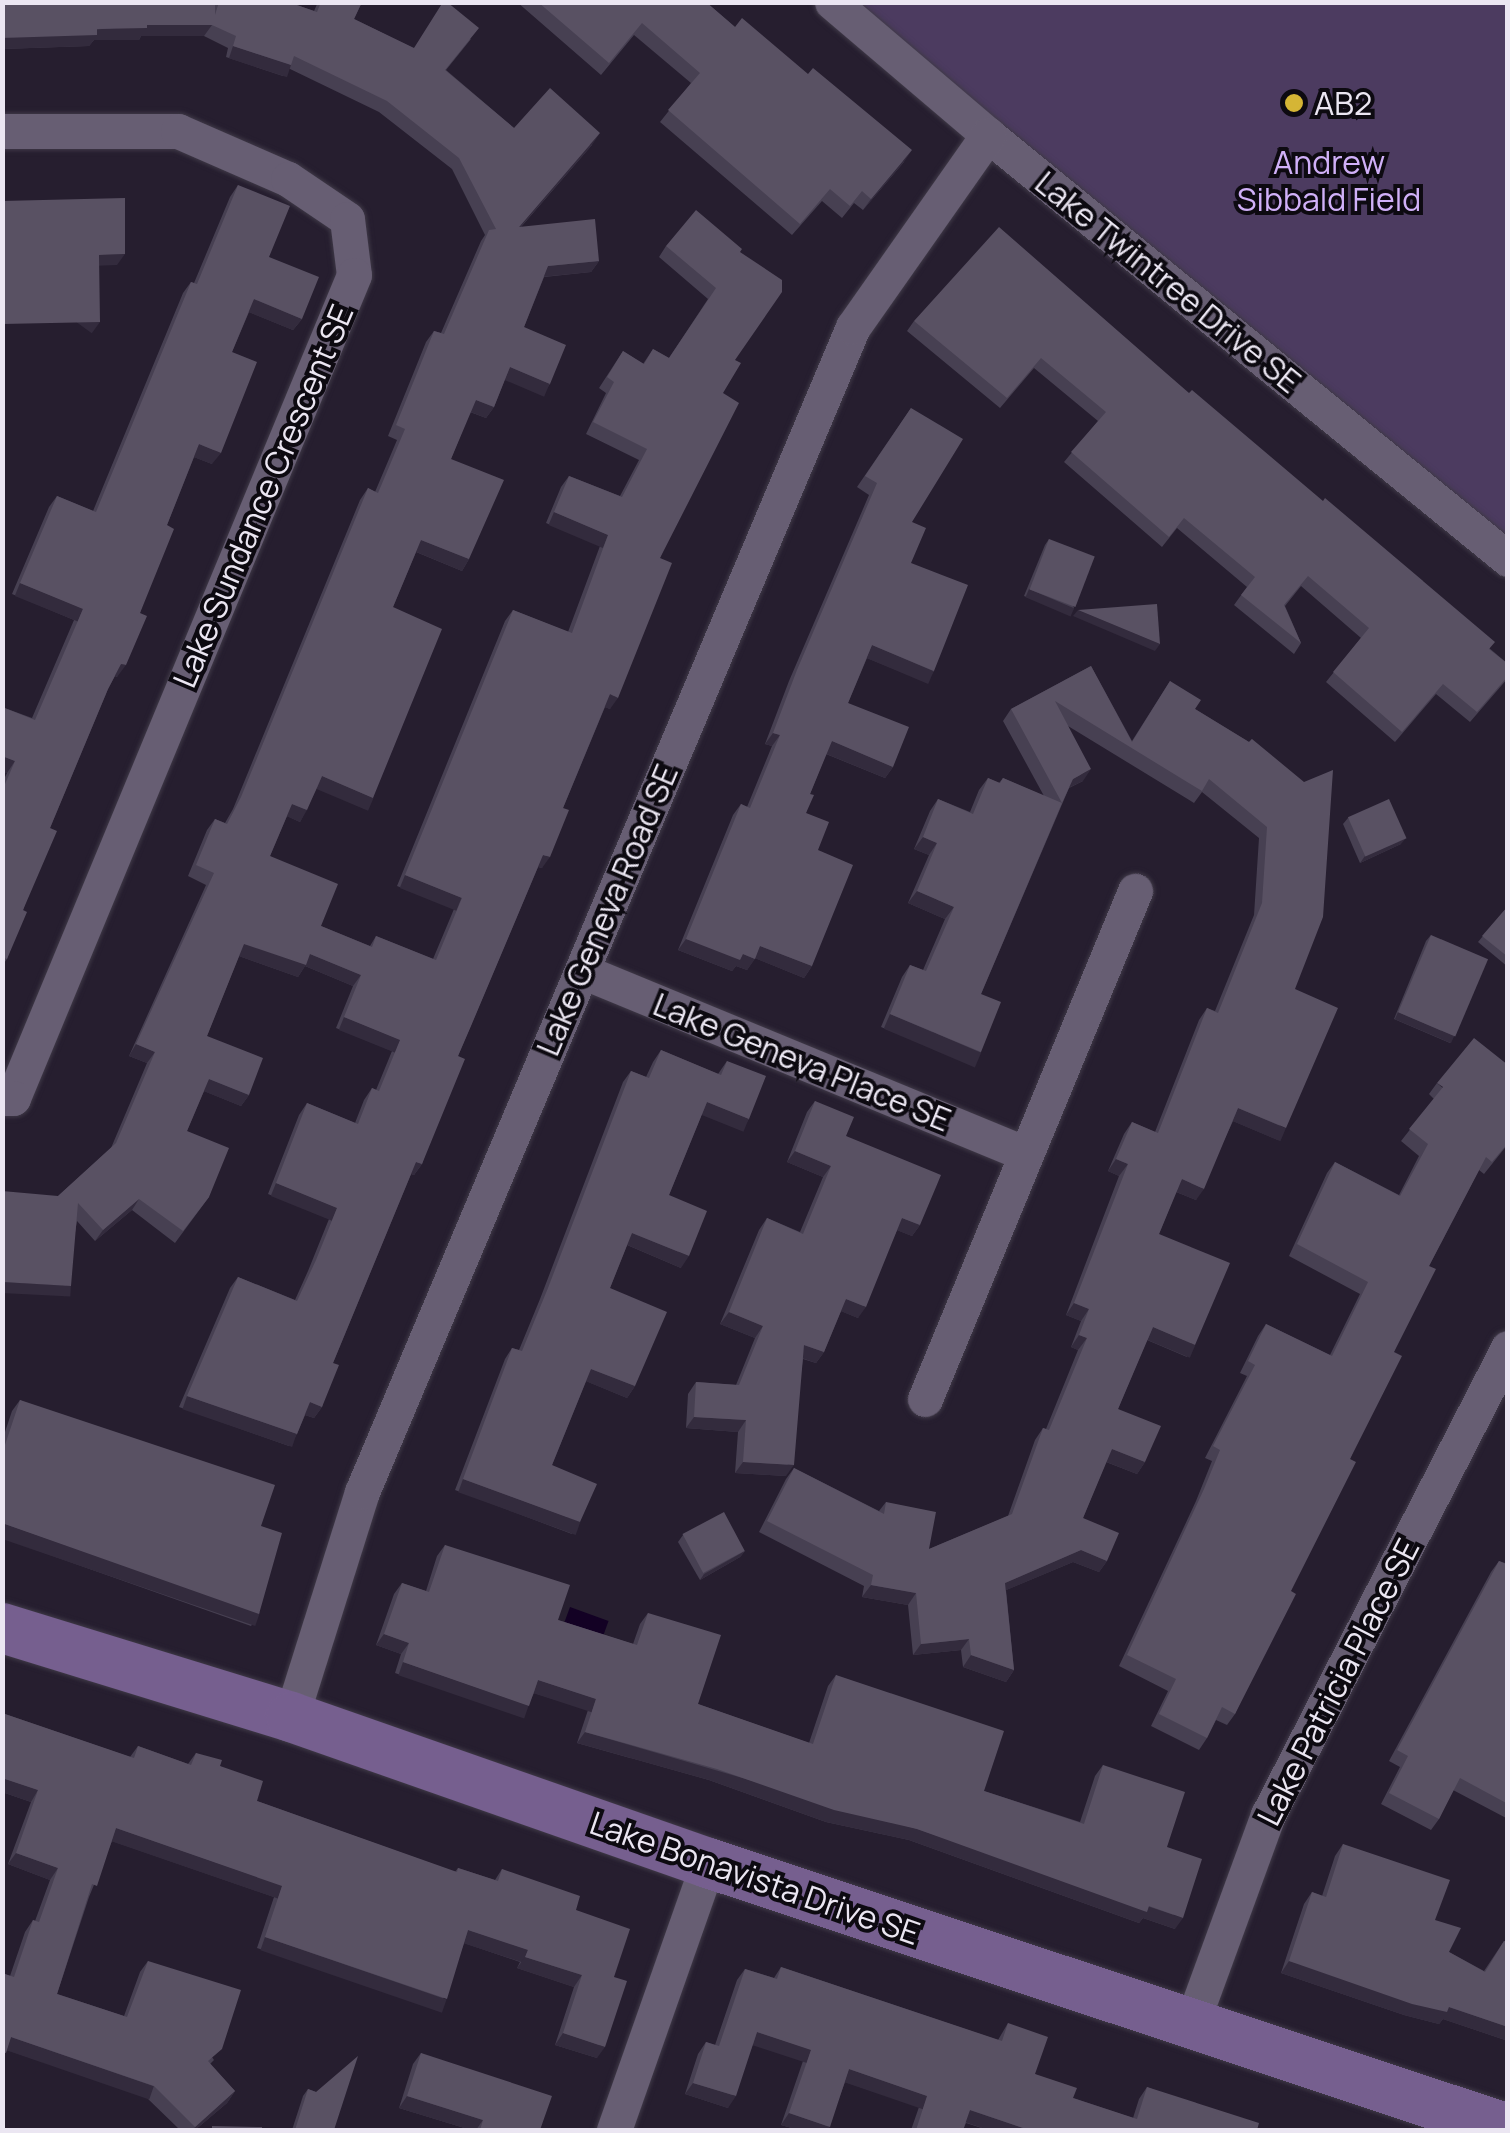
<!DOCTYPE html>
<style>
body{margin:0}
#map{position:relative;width:1510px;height:2133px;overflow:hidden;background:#261e2f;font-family:Manrope,sans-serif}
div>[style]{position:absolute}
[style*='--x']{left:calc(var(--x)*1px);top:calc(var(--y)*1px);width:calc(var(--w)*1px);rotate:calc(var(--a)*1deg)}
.green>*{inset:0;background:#4c3b60}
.water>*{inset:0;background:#130124;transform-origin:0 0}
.roads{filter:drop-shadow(0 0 2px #3f3947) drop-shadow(0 0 2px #3f3947)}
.street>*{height:35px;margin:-17.5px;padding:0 17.5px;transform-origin:17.5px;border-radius:17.5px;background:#675e73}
.secondary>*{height:50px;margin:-25px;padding:0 25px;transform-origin:25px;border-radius:25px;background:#765f8f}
.wall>*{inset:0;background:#474052}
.shaded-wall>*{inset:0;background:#332b3d;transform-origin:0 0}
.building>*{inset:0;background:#595163;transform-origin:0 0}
.dots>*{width:28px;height:28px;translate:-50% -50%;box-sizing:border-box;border:5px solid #0d0a11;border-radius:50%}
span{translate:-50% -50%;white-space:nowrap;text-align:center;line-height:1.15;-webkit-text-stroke:8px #0d0a11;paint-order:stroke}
.poi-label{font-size:32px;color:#ebe6f2}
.left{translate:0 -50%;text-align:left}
.park-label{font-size:32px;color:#d0b0f8}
.street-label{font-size:32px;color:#ebe6f2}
.frame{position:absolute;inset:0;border:5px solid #ebe6f2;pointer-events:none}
</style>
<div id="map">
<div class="green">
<div style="clip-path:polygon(832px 3px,1507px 3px,1507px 559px)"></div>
</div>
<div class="water">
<div style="left:570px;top:1607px;width:41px;height:23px;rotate:20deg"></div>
</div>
<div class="roads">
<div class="street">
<div style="--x:832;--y:2;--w:205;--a:40.4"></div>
<div style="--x:988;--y:135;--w:671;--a:39.19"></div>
<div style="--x:2;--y:131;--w:176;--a:0"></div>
<div style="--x:178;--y:131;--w:120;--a:23.6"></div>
<div style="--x:288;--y:179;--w:71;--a:34.1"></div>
<div style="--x:347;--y:219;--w:56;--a:82.9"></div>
<div style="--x:354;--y:275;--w:891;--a:112.51"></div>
<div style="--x:13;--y:1098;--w:11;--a:180"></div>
<div style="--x:582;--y:971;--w:477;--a:22.4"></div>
<div style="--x:925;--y:1399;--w:550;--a:-67.54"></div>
<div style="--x:291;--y:1717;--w:236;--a:-72.5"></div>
<div style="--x:362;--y:1492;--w:1264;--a:-67.15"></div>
<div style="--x:853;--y:327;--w:235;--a:-54.9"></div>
<div style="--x:1191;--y:2025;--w:224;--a:-69.9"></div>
<div style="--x:1268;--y:1815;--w:525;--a:-62.8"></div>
<div style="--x:614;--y:2130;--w:283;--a:-70.6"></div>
</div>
<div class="secondary">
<div style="--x:2;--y:1628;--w:302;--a:17.1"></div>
<div style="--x:291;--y:1717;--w:442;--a:19.3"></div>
<div style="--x:708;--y:1863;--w:843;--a:18.39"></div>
</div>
</div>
<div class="wall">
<div style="clip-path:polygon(215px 2px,288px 2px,314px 11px,318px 2px,362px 2px,354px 19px,413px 48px,471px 39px,446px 70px,514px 128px,592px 145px,521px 227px,599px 261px,591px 272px,544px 277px,524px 327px,550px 384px,542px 395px,505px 379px,494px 407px,486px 418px,470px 412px,451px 459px,469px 559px,462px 571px,416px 552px,393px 607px,373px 798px,365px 809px,317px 788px,300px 822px,287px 816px,270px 856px,321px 926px,370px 946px,376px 936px,433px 959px,454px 909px,397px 886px,505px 621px,513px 610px,568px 632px,600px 546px,546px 523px,561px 487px,569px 476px,620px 496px,639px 460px,586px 434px,606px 393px,599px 388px,623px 351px,643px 364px,653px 349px,669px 358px,708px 299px,659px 257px,666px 246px,740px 252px,735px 360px,660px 558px,610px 709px,605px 707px,563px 808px,542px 868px,538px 867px,458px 1056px,422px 1164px,414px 1175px,411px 1174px,333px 1363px,322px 1407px,314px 1418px,305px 1415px,297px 1434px,289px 1446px,179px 1407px,230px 1288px,238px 1277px,295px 1300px,308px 1271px,329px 1219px,268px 1194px,299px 1115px,307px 1103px,355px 1123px,364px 1100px,372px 1088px,376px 1090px,392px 1051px,336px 1028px,353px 986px,305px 966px,298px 977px,239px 956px,207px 1036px,249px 1095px,241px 1106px,204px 1091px,187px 1131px,209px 1197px,175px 1243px,132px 1210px,95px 1241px,77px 1221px,64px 1297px,58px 1196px,111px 1148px,147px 1063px,129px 1056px,206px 885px,188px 876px,207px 830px,215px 819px,225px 823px,233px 809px,360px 500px,368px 488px,375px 492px,397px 440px,388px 436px,426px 342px,434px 331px,441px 333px,481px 241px,485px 235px,452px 169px,379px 112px,288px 68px,283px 76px,226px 57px,228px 48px,204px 36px,141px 36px,139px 40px,94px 40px,89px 46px,2px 49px)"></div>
<div style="clip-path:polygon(517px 2px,706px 2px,735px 27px,904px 162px,863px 210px,854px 203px,842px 218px,822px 201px,792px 235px,660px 122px,691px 83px,634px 35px,601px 75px)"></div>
<div style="clip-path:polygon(238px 185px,269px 257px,302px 319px,293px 330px,249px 312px,232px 352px,212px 464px,194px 457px,167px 525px,140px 613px,117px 677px,115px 676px,108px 689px,50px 828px,7px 959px,2px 966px,2px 783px,7px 773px,2px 771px,2px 707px,32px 718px,74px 620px,12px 594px,49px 507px,57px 496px,93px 511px,183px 293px,191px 282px,194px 283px,230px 197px)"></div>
<div style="clip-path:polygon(914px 321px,1189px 393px,1508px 664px,1508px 678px,1470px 722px,1436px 694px,1395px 742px,1326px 682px,1361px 638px,1301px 586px,1285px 606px,1301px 643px,1294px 654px,1234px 605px,1247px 587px,1177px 528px,1162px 547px,1064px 462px,1098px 421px,1034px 368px,1000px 408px,907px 331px)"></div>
<div style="clip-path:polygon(911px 408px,912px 522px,911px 563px,934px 671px,926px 682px,867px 658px,848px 703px,893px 767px,885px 778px,826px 754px,810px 794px,806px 813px,818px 850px,812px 966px,804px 978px,755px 958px,747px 970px,736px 966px,732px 971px,678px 950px,733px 815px,741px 804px,747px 807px,772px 746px,765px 744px,789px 681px,869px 495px,857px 487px)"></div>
<div style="clip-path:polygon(1049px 539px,1074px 608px,1070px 615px,1024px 596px,1045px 545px)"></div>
<div style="clip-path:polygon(1091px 666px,1132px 741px,1170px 681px,1195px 709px,1249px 742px,1252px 739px,1295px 989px,1278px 1140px,1233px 1121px,1196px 1200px,1176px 1192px,1159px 1234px,1187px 1357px,1147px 1340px,1118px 1409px,1145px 1462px,1137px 1474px,1106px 1462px,1083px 1518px,1107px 1561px,1099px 1572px,1073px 1562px,1006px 1590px,1014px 1670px,1006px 1682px,963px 1667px,961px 1650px,913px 1655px,908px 1605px,862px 1597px,864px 1586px,759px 1532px,786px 1479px,794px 1468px,879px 1511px,886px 1502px,929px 1549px,1008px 1516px,1035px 1440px,1043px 1428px,1046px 1429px,1078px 1350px,1071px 1347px,1081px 1321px,1066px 1315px,1119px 1176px,1108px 1171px,1124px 1134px,1132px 1122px,1155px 1132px,1199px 1020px,1207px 1008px,1215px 1011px,1254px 915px,1259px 838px,1202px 792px,1194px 803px,1068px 726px,1083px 781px,1069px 788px,981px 994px,981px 1052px,972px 1065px,881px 1027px,902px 977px,910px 965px,923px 970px,945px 919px,908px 903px,929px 855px,914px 849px,930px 811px,938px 799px,970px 812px,979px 790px,988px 778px,999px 783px,1003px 778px,1044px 796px,1003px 721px,1011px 709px)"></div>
<div style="clip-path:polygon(1348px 818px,1401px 844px,1360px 863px,1343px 824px)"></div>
<div style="clip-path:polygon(1508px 906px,1508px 967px,1478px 942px)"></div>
<div style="clip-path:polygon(1431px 935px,1454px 1036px,1450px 1043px,1394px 1019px,1426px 941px)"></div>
<div style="clip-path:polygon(661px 1050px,718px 1074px,727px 1061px,749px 1119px,741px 1130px,702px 1114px,669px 1195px,681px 1268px,627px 1245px,610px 1288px,635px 1386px,627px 1398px,586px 1381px,552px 1465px,572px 1534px,455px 1490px,505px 1359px,512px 1348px,519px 1350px,540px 1299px,623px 1082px,631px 1071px,646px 1077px,653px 1062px)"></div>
<div style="clip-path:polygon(1437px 1083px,1508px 1144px,1484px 1174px,1479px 1170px,1429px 1266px,1350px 1459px,1235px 1714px,1227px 1725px,1216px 1720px,1207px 1738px,1199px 1750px,1151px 1726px,1168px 1691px,1119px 1666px,1196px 1501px,1212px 1461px,1205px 1458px,1247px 1376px,1240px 1373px,1258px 1336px,1266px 1324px,1330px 1355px,1360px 1294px,1289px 1256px,1327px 1173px,1335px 1162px,1399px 1195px,1419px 1156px,1401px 1141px,1434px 1099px,1429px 1094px)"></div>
<div style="clip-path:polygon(815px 1101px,846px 1136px,920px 1225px,912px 1236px,897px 1230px,858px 1318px,841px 1311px,824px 1352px,816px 1363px,803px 1359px,786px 1476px,735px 1473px,738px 1432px,686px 1428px,688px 1394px,696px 1382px,736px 1385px,755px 1338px,720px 1324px,759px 1230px,767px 1218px,800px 1232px,823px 1177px,787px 1162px,807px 1112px)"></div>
<div style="clip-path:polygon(20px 1400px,261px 1526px,259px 1614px,251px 1626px,2px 1538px,2px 1441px,12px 1411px)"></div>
<div style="clip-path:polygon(683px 1535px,745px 1551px,740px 1557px,700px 1580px,678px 1542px)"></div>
<div style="clip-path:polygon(445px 1545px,558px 1620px,633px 1644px,640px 1624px,648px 1613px,698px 1704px,809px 1743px,828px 1686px,836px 1675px,984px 1791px,1080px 1822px,1095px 1776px,1103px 1765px,1167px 1847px,1175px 1929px,1143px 1918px,1139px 1923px,909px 1840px,826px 1822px,709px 1780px,577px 1743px,588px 1710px,534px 1693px,522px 1717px,395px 1673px,401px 1654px,376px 1645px,394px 1594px,402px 1583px,426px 1591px,437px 1556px)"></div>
<div style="clip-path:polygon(1508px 1558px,1508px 1819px,1453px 1790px,1439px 1819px,1431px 1830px,1381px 1804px,1400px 1767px,1389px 1761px,1491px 1572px,1499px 1561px,1505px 1563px)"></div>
<div style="clip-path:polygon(2px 1713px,130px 1757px,138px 1746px,188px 1764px,196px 1753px,220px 1766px,257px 1801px,455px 1872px,458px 1868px,495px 1880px,502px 1869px,576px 1910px,614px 1977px,597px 2058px,555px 2045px,574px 1987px,517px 1968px,520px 1962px,464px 1943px,439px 2010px,257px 1948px,274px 1897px,112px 1841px,89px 1897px,57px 1994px,124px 2016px,140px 1972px,148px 1961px,214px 2060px,210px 2064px,235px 2091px,227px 2103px,195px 2130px,180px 2130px,146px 2097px,7px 2050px,2px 2058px,2px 1973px,10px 1976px,25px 1932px,33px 1920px,35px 1921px,50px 1880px,8px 1864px,31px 1802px,2px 1792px)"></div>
<div style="clip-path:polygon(1343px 1844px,1435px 1920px,1449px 1952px,1484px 1971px,1504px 1941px,1508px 1942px,1508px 2041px,1443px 2019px,1439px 2024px,1404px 2015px,1281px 1973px,1304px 1904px,1312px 1892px,1322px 1896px,1335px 1856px)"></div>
<div style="clip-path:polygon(781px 1967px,998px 2040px,1008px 2023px,1035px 2074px,1073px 2098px,1133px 2118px,1139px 2099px,1147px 2087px,1257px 2130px,988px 2130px,966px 2123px,963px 2130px,911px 2130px,919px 2107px,845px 2082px,827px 2130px,799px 2130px,781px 2125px,803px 2061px,753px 2044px,728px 2108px,685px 2094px,698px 2054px,706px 2042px,715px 2045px,737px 1980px,745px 1969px,774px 1978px)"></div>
<div style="clip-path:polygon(421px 2053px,540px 2130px,471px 2130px,399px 2108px,413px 2064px)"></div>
<div style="clip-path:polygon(308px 2089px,316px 2092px,334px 2130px,292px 2130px,303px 2096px)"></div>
</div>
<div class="shaded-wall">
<div style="clip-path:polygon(147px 25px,212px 25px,204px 36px,141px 36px,139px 40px,94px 40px,89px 46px,2px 49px,2px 38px)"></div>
<div style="left:233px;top:46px;width:61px;height:13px;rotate:18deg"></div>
<div style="clip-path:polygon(600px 133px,592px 145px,511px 238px,519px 227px)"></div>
<div style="clip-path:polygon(912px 150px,904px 162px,863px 210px,871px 199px)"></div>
<div style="clip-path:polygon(125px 254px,117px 265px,91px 266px,99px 255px)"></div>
<div style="clip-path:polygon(599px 261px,591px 272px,541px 277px,548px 266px)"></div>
<div style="clip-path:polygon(254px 299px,302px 319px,293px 330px,246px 311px)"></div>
<div style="left:100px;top:322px;width:14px;height:98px;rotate:126deg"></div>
<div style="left:510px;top:367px;width:43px;height:14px;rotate:23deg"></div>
<div style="clip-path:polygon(476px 400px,494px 407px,486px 418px,468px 411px)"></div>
<div style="clip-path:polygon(199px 444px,221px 453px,212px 464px,191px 456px)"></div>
<div style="left:554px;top:512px;width:59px;height:14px;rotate:23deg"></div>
<div style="clip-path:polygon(421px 540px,469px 559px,462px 571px,414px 551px)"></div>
<div style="left:20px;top:583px;width:68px;height:14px;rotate:22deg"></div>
<div style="left:1029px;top:589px;width:49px;height:9px;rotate:23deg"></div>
<div style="clip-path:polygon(1078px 610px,1160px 644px,1155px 651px,1073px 616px)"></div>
<div style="left:872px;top:645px;width:67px;height:14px;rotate:23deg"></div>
<div style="clip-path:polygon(121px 664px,126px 665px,117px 677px,113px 675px)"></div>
<div style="clip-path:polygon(610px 694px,618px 698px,610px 709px,602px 706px)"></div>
<div style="clip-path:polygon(773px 733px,780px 735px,772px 746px,765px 744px)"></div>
<div style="clip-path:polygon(832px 741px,893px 767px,885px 778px,824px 753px)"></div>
<div style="clip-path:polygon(2px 756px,15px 761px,7px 773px,2px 771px)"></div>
<div style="clip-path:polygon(1091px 769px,1083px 781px,1064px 790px,1073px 779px)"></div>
<div style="left:322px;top:776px;width:56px;height:14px;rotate:23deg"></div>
<div style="clip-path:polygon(292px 804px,307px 810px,300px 822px,284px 815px)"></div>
<div style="clip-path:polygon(923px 837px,937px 843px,929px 855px,914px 849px)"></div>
<div style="clip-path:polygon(1406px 838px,1401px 844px,1360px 863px,1365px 856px)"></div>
<div style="clip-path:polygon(543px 855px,550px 857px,542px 868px,535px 866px)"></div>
<div style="left:405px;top:875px;width:61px;height:14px;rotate:22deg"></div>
<div style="clip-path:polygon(917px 891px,954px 907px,945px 919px,908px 903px)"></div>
<div style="clip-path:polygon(686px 939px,743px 954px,755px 959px,747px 970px,736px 966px,732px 971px,678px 950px)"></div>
<div style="clip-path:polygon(244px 944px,310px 954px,361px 975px,353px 986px,305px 966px,298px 977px,236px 955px)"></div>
<div style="clip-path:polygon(760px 946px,812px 966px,804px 978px,752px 957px)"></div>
<div style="left:1398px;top:1012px;width:61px;height:8px;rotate:23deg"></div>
<div style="left:890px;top:1014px;width:99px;height:16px;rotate:23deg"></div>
<div style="left:344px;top:1017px;width:61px;height:14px;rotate:22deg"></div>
<div style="clip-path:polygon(136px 1044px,155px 1052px,147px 1063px,129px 1056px)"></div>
<div style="clip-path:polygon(209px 1079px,249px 1095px,241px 1106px,201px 1090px)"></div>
<div style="left:707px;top:1102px;width:45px;height:14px;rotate:22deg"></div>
<div style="left:1238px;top:1108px;width:52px;height:14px;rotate:23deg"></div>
<div style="clip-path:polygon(795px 1151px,831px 1166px,823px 1177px,787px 1162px)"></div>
<div style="clip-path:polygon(1116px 1159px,1128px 1164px,1119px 1176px,1108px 1171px)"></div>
<div style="clip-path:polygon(416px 1162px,422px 1164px,414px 1175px,408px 1173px)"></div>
<div style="clip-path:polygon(1182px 1179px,1204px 1189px,1196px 1200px,1174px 1191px)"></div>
<div style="left:276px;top:1183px;width:66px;height:14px;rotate:22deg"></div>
<div style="clip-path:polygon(139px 1199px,132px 1210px,95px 1241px,103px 1230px)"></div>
<div style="clip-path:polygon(902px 1218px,920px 1225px,912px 1236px,894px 1229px)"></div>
<div style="clip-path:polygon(632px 1233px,689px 1256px,681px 1268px,625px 1244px)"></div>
<div style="left:2px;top:1282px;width:69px;height:11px;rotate:3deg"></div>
<div style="clip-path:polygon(846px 1299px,866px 1307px,858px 1318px,838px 1310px)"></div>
<div style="clip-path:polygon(1074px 1303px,1089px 1309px,1081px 1321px,1066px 1315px)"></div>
<div style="clip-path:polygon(729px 1312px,763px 1326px,755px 1338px,720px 1324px)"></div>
<div style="left:1153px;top:1327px;width:46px;height:14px;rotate:23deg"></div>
<div style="clip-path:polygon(1079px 1335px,1087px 1338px,1078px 1350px,1071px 1347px)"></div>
<div style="clip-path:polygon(804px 1345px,824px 1352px,816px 1363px,796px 1356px)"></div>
<div style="clip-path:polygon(591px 1369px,635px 1386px,627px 1398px,583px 1380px)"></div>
<div style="left:187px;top:1396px;width:116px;height:14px;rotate:19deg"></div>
<div style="clip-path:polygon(310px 1402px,322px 1407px,314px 1418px,302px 1414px)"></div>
<div style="clip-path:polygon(694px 1417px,746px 1420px,738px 1432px,686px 1428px)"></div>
<div style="clip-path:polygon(1112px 1449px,1145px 1462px,1137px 1474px,1104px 1461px)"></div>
<div style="clip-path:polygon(743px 1462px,794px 1465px,786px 1476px,735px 1473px)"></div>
<div style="left:463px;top:1479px;width:125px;height:14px;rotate:20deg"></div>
<div style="left:2px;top:1523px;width:273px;height:15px;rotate:19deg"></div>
<div style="clip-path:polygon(1081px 1550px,1107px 1561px,1099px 1572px,1073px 1562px,997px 1594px,1005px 1583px)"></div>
<div style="clip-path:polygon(745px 1551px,740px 1557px,700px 1580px,704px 1574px)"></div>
<div style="clip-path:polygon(871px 1585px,916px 1593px,908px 1605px,862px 1597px)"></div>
<div style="clip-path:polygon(384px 1634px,409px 1643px,401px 1654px,376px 1645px)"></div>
<div style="clip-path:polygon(969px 1639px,961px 1650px,913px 1655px,921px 1644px)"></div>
<div style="clip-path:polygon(971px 1655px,1014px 1670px,1006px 1682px,963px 1667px)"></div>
<div style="left:403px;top:1662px;width:133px;height:14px;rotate:19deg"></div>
<div style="left:538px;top:1680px;width:61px;height:14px;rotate:18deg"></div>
<div style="clip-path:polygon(585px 1732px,917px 1829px,1183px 1918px,1175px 1929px,1143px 1918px,1139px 1923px,909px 1840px,826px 1822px,709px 1780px,577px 1743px)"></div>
<div style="clip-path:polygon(2px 1778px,38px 1790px,31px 1802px,2px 1792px)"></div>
<div style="left:116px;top:1828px;width:176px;height:14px;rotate:19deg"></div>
<div style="clip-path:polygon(16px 1853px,58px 1868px,50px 1880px,8px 1864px)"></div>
<div style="left:468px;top:1930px;width:63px;height:14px;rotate:18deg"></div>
<div style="left:265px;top:1937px;width:192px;height:14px;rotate:19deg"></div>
<div style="clip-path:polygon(525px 1957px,582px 1975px,574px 1987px,517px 1968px)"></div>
<div style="clip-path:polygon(1289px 1961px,1449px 2007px,1508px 2027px,1508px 2041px,1443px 2019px,1439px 2024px,1404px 2015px,1281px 1973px)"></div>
<div style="left:757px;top:2032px;width:57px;height:14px;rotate:18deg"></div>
<div style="clip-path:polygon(563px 2033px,605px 2047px,597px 2058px,555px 2045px)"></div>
<div style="left:11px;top:2037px;width:151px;height:14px;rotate:19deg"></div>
<div style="left:849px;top:2069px;width:83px;height:14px;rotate:19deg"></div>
<div style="clip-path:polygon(693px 2083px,736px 2096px,728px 2108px,685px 2094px)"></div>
<div style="clip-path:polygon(235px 2091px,227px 2103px,195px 2130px,192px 2130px)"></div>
<div style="clip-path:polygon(407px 2096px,483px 2120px,476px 2130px,471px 2130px,399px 2108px)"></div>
<div style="clip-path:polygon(970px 2110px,1029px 2130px,988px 2130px,962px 2121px)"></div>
<div style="clip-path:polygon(789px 2113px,830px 2127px,827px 2130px,799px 2130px,781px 2125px)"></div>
</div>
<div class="building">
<div style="clip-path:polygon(2px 2px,215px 2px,215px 15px,219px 2px,288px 2px,317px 12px,321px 2px,362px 2px,354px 19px,414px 48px,443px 2px,447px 2px,479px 28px,445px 70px,514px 128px,550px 88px,600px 133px,519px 227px,595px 219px,599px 261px,548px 266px,524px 327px,566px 345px,550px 384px,510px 367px,494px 407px,476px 400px,451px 459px,504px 480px,469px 559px,421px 540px,393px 607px,442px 629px,373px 798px,322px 776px,307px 810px,292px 804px,270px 856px,338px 884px,321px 926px,372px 947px,376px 936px,436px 960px,462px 898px,405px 875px,513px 610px,572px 633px,608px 535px,554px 512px,569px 476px,622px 497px,647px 449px,593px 422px,614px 382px,607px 377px,623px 351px,644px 364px,653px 349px,669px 358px,716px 288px,666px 246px,696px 210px,742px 249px,740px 252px,782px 280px,782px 292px,735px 360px,741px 363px,723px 393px,739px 403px,660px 558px,672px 563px,618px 698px,610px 694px,563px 808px,569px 810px,550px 857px,543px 855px,471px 1026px,458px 1056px,465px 1059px,422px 1164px,416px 1162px,333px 1363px,339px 1365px,322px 1407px,310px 1402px,297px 1434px,187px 1396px,238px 1277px,297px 1301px,316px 1260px,337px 1208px,276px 1183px,307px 1103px,358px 1124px,372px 1088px,379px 1091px,400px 1040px,344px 1017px,361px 975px,310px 954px,306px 965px,244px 944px,207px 1036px,263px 1058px,249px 1095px,209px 1079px,187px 1131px,229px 1148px,209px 1197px,183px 1231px,139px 1199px,103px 1230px,78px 1203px,71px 1286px,2px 1282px,2px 1191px,58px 1196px,116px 1143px,155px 1052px,136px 1044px,214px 873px,196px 865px,215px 819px,227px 824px,241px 797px,368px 488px,378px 493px,405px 429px,396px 425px,434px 331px,444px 334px,489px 230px,496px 229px,459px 158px,387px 101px,294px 56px,291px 65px,233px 46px,236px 36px,212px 25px,147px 25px,147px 28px,97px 29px,97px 35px,2px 38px)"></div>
<div style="clip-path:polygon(538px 2px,706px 2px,735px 27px,742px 18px,808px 74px,813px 68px,912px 150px,871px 199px,862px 191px,850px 206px,830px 189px,800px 224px,668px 110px,700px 73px,642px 23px,609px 63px)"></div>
<div style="clip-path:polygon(238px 185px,290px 206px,269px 257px,319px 277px,302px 319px,254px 299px,232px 352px,257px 362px,221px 453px,199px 444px,167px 525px,174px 529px,140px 613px,147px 616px,126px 665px,121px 664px,108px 689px,50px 828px,57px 831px,23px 910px,27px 912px,7px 959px,2px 957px,2px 791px,15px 761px,2px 756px,2px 707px,35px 720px,83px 609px,20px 583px,57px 496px,96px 512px,191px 282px,197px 284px)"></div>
<div style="clip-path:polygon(125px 198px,125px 254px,99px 255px,100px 322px,2px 324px,2px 201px)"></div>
<div style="clip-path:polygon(999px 227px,1189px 393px,1192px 390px,1323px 501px,1325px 498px,1495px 642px,1489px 649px,1508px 664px,1508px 676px,1477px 712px,1443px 684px,1402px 732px,1333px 672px,1369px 628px,1308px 576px,1284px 605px,1301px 643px,1241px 595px,1255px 577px,1184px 518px,1169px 537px,1071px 452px,1106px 412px,1041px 358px,1007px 398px,914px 321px)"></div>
<div style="clip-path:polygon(911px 408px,963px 439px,912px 522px,926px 528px,911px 563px,968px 585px,934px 671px,872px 645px,848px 703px,909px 727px,893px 767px,832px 741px,810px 794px,814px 795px,806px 813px,829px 822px,818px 850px,853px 865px,812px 966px,760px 946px,755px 959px,743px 954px,740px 960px,686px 939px,741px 804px,750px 808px,780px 735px,773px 733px,797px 670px,877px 483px,865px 476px)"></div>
<div style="left:1049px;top:539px;width:49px;height:54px;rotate:21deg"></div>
<div style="clip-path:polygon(1157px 604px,1160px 644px,1078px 610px)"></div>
<div style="clip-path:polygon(1091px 666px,1132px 742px,1170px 681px,1201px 700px,1195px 709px,1249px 742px,1252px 739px,1304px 782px,1333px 770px,1323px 917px,1295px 989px,1338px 1008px,1286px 1128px,1238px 1108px,1204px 1189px,1182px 1179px,1159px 1234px,1230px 1263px,1195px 1345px,1153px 1327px,1118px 1409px,1161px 1426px,1145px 1462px,1112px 1449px,1083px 1518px,1119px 1533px,1107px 1561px,1081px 1550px,1005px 1583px,1014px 1670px,971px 1655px,969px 1639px,921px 1644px,916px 1593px,871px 1585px,873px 1575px,767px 1521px,794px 1468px,884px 1514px,886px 1502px,936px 1512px,929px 1549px,1012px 1514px,1043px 1428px,1049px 1430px,1087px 1338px,1079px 1335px,1089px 1309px,1074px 1303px,1128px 1164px,1116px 1159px,1132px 1122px,1158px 1133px,1207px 1008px,1218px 1013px,1262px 903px,1267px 827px,1209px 779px,1202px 791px,1055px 701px,1091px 769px,1073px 779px,1062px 803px,1011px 709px)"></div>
<div style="clip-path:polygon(988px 778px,1000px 783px,1003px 778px,1062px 803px,981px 994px,1001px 1002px,981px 1052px,890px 1014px,910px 965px,926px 971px,954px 907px,917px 891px,937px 843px,923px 837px,938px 799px,973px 814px)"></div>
<div style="left:1389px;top:799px;width:43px;height:45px;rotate:66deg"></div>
<div style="clip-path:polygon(1508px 906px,1508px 957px,1482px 936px)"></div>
<div style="left:1431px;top:935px;width:62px;height:84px;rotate:23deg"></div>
<div style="clip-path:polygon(1474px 1038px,1508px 1065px,1508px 1143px,1492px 1162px,1486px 1157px,1429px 1266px,1436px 1269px,1394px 1352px,1402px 1356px,1350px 1459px,1356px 1462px,1291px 1591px,1296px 1594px,1235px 1714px,1222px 1707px,1207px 1738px,1159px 1714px,1176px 1679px,1127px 1655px,1204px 1489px,1220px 1450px,1213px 1446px,1255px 1365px,1248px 1361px,1266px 1324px,1332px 1356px,1368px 1282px,1297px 1244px,1335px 1162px,1400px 1196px,1428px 1144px,1409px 1129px,1443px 1087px,1437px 1083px)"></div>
<div style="clip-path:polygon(661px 1050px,721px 1075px,727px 1061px,766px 1076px,749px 1119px,707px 1102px,669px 1195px,707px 1211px,689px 1256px,632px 1233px,610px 1288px,667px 1312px,635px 1386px,591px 1369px,552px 1465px,597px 1484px,580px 1522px,463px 1479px,512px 1348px,522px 1351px,548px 1288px,631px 1071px,649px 1078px)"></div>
<div style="clip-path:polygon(815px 1101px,854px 1117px,846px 1136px,941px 1175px,920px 1225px,902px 1218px,866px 1307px,846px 1299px,824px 1352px,804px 1345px,794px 1465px,743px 1462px,746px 1420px,694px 1417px,696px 1382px,739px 1385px,763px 1326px,729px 1312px,767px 1218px,803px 1234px,831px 1166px,795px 1151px)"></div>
<div style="clip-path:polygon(20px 1400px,275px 1485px,261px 1526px,282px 1533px,259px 1614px,2px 1523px,2px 1454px)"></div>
<div style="left:724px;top:1512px;width:44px;height:47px;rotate:62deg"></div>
<div style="clip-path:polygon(445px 1545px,570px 1585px,558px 1620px,637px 1645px,648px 1613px,721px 1635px,698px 1704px,813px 1744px,836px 1675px,1004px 1731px,984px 1791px,1084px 1824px,1103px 1765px,1185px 1792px,1167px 1847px,1202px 1859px,1183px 1918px,1149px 1906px,1147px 1912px,917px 1829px,834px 1810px,717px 1769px,585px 1732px,596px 1699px,538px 1680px,529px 1706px,403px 1662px,409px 1643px,384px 1634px,402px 1583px,429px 1592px)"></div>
<div style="clip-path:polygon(1499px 1561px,1506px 1564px,1508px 1562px,1508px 1804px,1460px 1778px,1439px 1819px,1389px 1793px,1408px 1756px,1397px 1750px)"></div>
<div style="clip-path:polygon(2px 1713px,134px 1758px,138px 1746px,191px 1765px,196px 1753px,222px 1760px,220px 1766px,263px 1781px,257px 1801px,457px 1872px,458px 1868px,498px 1881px,502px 1869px,580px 1896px,576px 1910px,630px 1929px,614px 1977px,627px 1981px,605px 2047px,563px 2033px,582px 1975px,525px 1957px,528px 1950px,468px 1930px,447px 1999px,265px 1937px,282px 1886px,116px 1828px,97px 1886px,92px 1884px,57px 1994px,127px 2017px,148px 1961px,241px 1990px,222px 2049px,208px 2061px,235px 2091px,195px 2127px,154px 2086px,11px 2037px,6px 2053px,2px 2052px,2px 1973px,14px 1977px,33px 1920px,39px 1922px,58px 1868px,16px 1853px,38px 1790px,2px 1778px)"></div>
<div style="clip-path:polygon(1343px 1844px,1450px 1880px,1435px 1920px,1461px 1928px,1449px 1952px,1485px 1972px,1504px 1941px,1508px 1942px,1508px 2027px,1449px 2007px,1447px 2012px,1412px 2004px,1289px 1961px,1312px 1892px,1326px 1897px)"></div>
<div style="clip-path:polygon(781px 1967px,1002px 2041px,1008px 2023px,1048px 2037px,1035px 2074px,1077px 2088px,1073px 2098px,1137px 2119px,1147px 2087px,1259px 2123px,1257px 2130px,1029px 2130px,970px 2110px,963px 2130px,916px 2130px,927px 2096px,849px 2069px,830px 2127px,789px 2113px,811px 2050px,757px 2032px,736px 2096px,693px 2083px,706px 2042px,719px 2046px,745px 1969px,777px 1979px)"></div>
<div style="clip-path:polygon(421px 2053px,552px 2096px,540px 2130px,480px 2130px,483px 2120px,407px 2096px)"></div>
<div style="clip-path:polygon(358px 2056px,334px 2130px,295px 2130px,308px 2089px,316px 2092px)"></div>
<div style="clip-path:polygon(212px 2126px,262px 2127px,262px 2130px,212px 2130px)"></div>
</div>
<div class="dots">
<div style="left:1294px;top:103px;background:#d5b535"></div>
</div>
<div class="poi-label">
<span class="left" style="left:1314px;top:103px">AB2</span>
</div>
<div class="park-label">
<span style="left:1329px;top:181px">Andrew<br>Sibbald Field</span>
</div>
<div class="street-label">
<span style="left:1168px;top:282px;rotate:39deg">Lake Twintree Drive SE</span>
<span style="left:263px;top:496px;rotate:-67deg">Lake Sundance Crescent SE</span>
<span style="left:607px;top:910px;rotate:-67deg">Lake Geneva Road SE</span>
<span style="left:802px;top:1062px;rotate:22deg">Lake Geneva Place SE</span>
<span style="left:1338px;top:1682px;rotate:-63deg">Lake Patricia Place SE</span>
<span style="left:755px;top:1878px;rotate:19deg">Lake Bonavista Drive SE</span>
</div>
<div class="frame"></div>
</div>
